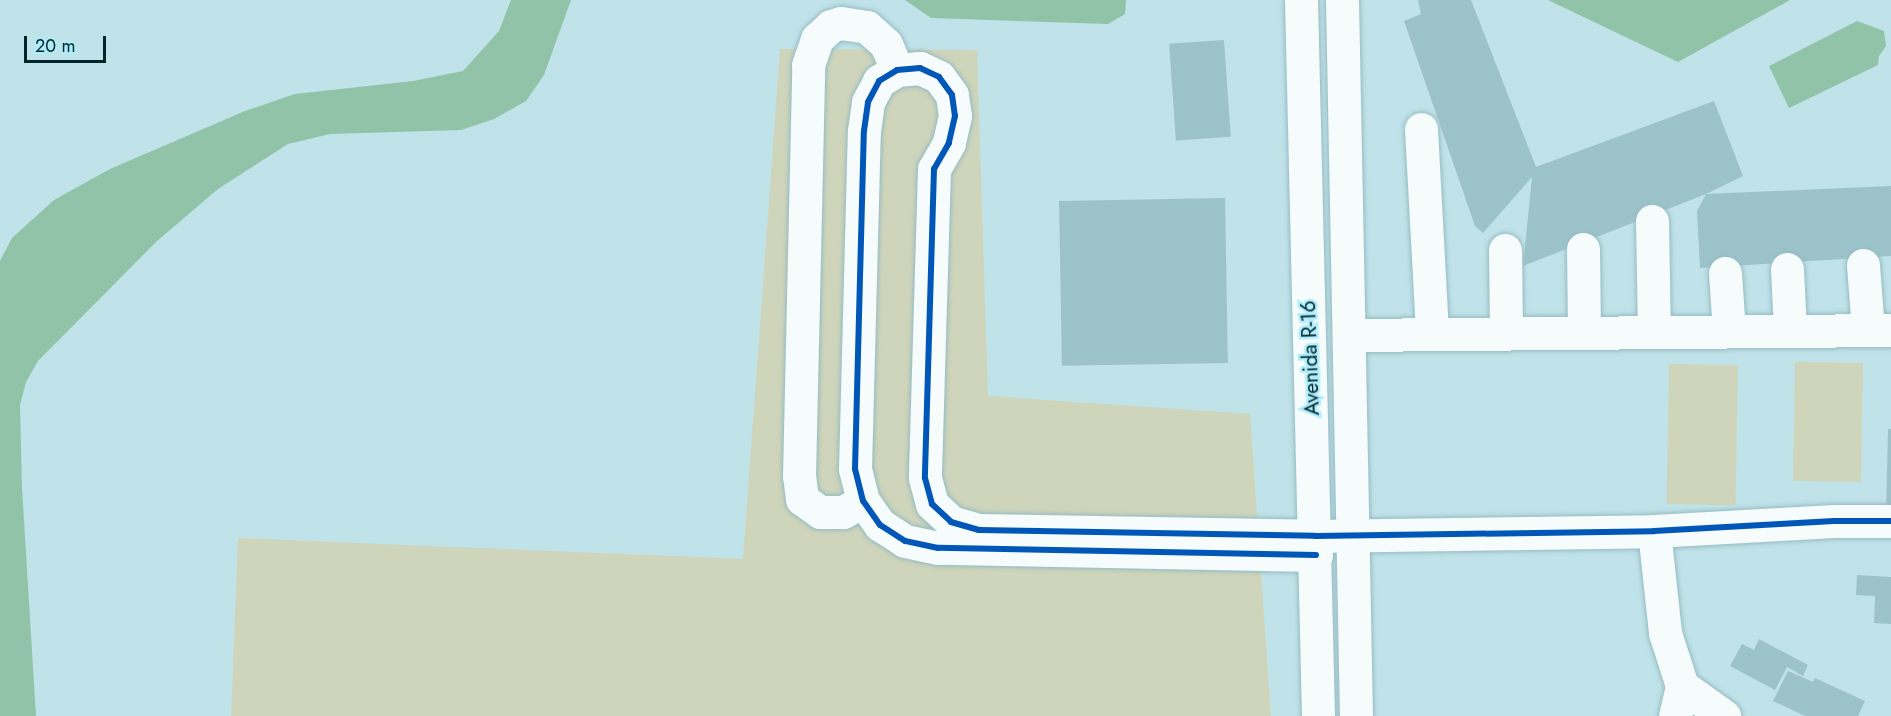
<!DOCTYPE html>
<style>
body{margin:0}
#map{position:relative;width:1891px;height:716px;overflow:hidden;background:#c0e2e9;font-family:Jost,sans-serif}
div>[style]{position:absolute}
[style*='--x']{left:calc(var(--x)*1px);top:calc(var(--y)*1px);width:calc(var(--w)*1px);rotate:calc(var(--a)*1deg)}
.green>*{inset:0;background:#cfd5ba;transform-origin:0 0}
.water>*{inset:0;background:#90c3a7}
.building>*{inset:0;background:#9dc3ca;transform-origin:0 0}
.roads{filter:drop-shadow(0 0 2px #96bcc3) drop-shadow(0 0 2px #96bcc3)}
.minor>*{height:33px;margin:-16.5px;padding:0 16.5px;transform-origin:16.5px;border-radius:16.5px;background:#f6fbfc}
.cycleway>*{height:6px;margin:-3px;padding:0 3px;transform-origin:3px;border-radius:3px;background:#0057b8}
span{translate:-50% -50%;white-space:nowrap;text-align:center;line-height:1.15;-webkit-text-stroke:5px #afedfa;paint-order:stroke}
.street-label{font-size:21px;color:#00252c}
.scale{position:absolute;left:24px;top:36px;width:82px;height:27px;box-sizing:border-box;border:3px solid #00252c;border-top:0;padding-left:8px;font-size:18px;line-height:21px;white-space:nowrap;color:#00252c;-webkit-text-stroke:4px #afedfa;paint-order:stroke}
</style>
<div id="map">
<div class="green">
<div style="clip-path:polygon(780px 49px,977px 50px,988px 396px,1250px 414px,1271px 716px,231px 716px,238px 538px,743px 559px)"></div>
<div style="left:1863px;top:363px;width:119px;height:68px;rotate:91deg"></div>
<div style="left:1669px;top:364px;width:69px;height:140px;rotate:1deg"></div>
</div>
<div class="water">
<div style="clip-path:polygon(511px 0,571px 0,544px 75px,526px 101px,494px 119px,461px 130px,330px 134px,288px 144px,218px 189px,157px 241px,38px 361px,26px 382px,20px 405px,22px 488px,36px 716px,0 716px,0 261px,12px 238px,54px 200px,110px 169px,245px 111px,295px 94px,413px 81px,463px 71px,499px 31px)"></div>
<div style="clip-path:polygon(905px 0,1126px 0,1125px 14px,1108px 24px,931px 18px)"></div>
<div style="clip-path:polygon(1548px 0,1790px 0,1678px 62px)"></div>
<div style="clip-path:polygon(1857px 21px,1884px 31px,1886px 46px,1879px 56px,1878px 65px,1789px 108px,1769px 66px)"></div>
</div>
<div class="building">
<div style="clip-path:polygon(1418px 0,1471px 0,1536px 167px,1714px 101px,1743px 176px,1706px 194px,1523px 266px,1532px 177px,1483px 233px,1475px 226px,1404px 21px,1421px 14px)"></div>
<div style="left:1224px;top:40px;width:97px;height:55px;rotate:86deg"></div>
<div style="clip-path:polygon(1891px 186px,1891px 256px,1700px 268px,1697px 211px,1706px 194px)"></div>
<div style="left:1225px;top:198px;width:165px;height:166px;rotate:89deg"></div>
<div style="clip-path:polygon(1888px 429px,1891px 429px,1891px 516px,1886px 516px)"></div>
<div style="clip-path:polygon(1857px 575px,1891px 577px,1891px 624px,1874px 623px,1875px 596px,1856px 595px)"></div>
<div style="clip-path:polygon(1759px 639px,1808px 665px,1803px 676px,1787px 667px,1775px 690px,1730px 666px,1742px 644px,1754px 650px)"></div>
<div style="clip-path:polygon(1788px 671px,1813px 682px,1815px 678px,1865px 701px,1858px 716px,1805px 716px,1773px 701px)"></div>
</div>
<div class="roads">
<div class="minor">
<div style="--x:1301;--y:0;--w:716;--a:88.64"></div>
<div style="--x:1342;--y:0;--w:716;--a:88.88"></div>
<div style="--x:1421;--y:129;--w:204;--a:86.9"></div>
<div style="--x:1652;--y:221;--w:111;--a:89"></div>
<div style="--x:1583;--y:249;--w:83;--a:89.3"></div>
<div style="--x:1505;--y:250;--w:83;--a:89.3"></div>
<div style="--x:1863;--y:265;--w:65;--a:85.6"></div>
<div style="--x:1787;--y:269;--w:62;--a:87.2"></div>
<div style="--x:1725;--y:273;--w:58;--a:86.1"></div>
<div style="--x:1349;--y:335;--w:542;--a:-0.53"></div>
<div style="--x:863;--y:501;--w:23;--a:151"></div>
<div style="--x:843;--y:512;--w:23;--a:180"></div>
<div style="--x:820;--y:512;--w:22;--a:-144"></div>
<div style="--x:802;--y:499;--w:23;--a:-97"></div>
<div style="--x:799;--y:476;--w:411;--a:-88.7"></div>
<div style="--x:808;--y:65;--w:28;--a:-71"></div>
<div style="--x:817;--y:39;--w:19;--a:-43"></div>
<div style="--x:831;--y:26;--w:10;--a:-17"></div>
<div style="--x:841;--y:23;--w:26;--a:9"></div>
<div style="--x:867;--y:27;--w:25;--a:42"></div>
<div style="--x:886;--y:44;--w:28;--a:67"></div>
<div style="--x:1654;--y:531;--w:103;--a:83.8"></div>
<div style="--x:1665;--y:633;--w:56;--a:72.2"></div>
<div style="--x:1682;--y:686;--w:31;--a:103"></div>
<div style="--x:1316;--y:555;--w:378;--a:-178.9"></div>
<div style="--x:938;--y:548;--w:34;--a:-168"></div>
<div style="--x:905;--y:541;--w:30;--a:-147"></div>
<div style="--x:880;--y:525;--w:29;--a:-125"></div>
<div style="--x:863;--y:501;--w:33;--a:-104"></div>
<div style="--x:855;--y:469;--w:338;--a:-88.5"></div>
<div style="--x:864;--y:131;--w:29;--a:-82"></div>
<div style="--x:868;--y:102;--w:24;--a:-62"></div>
<div style="--x:879;--y:81;--w:21;--a:-31"></div>
<div style="--x:897;--y:70;--w:23;--a:-5"></div>
<div style="--x:920;--y:68;--w:21;--a:25"></div>
<div style="--x:939;--y:77;--w:22;--a:54"></div>
<div style="--x:952;--y:95;--w:21;--a:82"></div>
<div style="--x:955;--y:116;--w:28;--a:103"></div>
<div style="--x:949;--y:143;--w:30;--a:120"></div>
<div style="--x:934;--y:169;--w:309;--a:91.7"></div>
<div style="--x:925;--y:478;--w:27;--a:75"></div>
<div style="--x:932;--y:504;--w:26;--a:43"></div>
<div style="--x:951;--y:522;--w:29;--a:16"></div>
<div style="--x:979;--y:530;--w:336;--a:1"></div>
<div style="--x:1315;--y:536;--w:339;--a:-0.8"></div>
<div style="--x:1654;--y:531;--w:180;--a:-3.2"></div>
<div style="--x:1834;--y:521;--w:57;--a:0"></div>
<div style="--x:1682;--y:686;--w:52;--a:35.5"></div>
</div>
</div>
<div class="cycleway">
<div style="--x:1316;--y:555;--w:378;--a:-178.9"></div>
<div style="--x:938;--y:548;--w:34;--a:-168"></div>
<div style="--x:905;--y:541;--w:30;--a:-147"></div>
<div style="--x:880;--y:525;--w:29;--a:-125"></div>
<div style="--x:863;--y:501;--w:33;--a:-104"></div>
<div style="--x:855;--y:469;--w:338;--a:-88.5"></div>
<div style="--x:864;--y:131;--w:29;--a:-82"></div>
<div style="--x:868;--y:102;--w:24;--a:-62"></div>
<div style="--x:879;--y:81;--w:21;--a:-31"></div>
<div style="--x:897;--y:70;--w:23;--a:-5"></div>
<div style="--x:920;--y:68;--w:21;--a:25"></div>
<div style="--x:939;--y:77;--w:22;--a:54"></div>
<div style="--x:952;--y:95;--w:21;--a:82"></div>
<div style="--x:955;--y:116;--w:28;--a:103"></div>
<div style="--x:949;--y:143;--w:30;--a:120"></div>
<div style="--x:934;--y:169;--w:309;--a:91.7"></div>
<div style="--x:925;--y:478;--w:27;--a:75"></div>
<div style="--x:932;--y:504;--w:26;--a:43"></div>
<div style="--x:951;--y:522;--w:29;--a:16"></div>
<div style="--x:979;--y:530;--w:336;--a:1"></div>
<div style="--x:1315;--y:536;--w:339;--a:-0.8"></div>
<div style="--x:1654;--y:531;--w:180;--a:-3.2"></div>
<div style="--x:1834;--y:521;--w:57;--a:0"></div>
</div>
<div class="street-label">
<span style="left:1310px;top:358px;rotate:-92deg">Avenida R-16</span>
</div>
<div class="scale">20 m</div>
</div>
